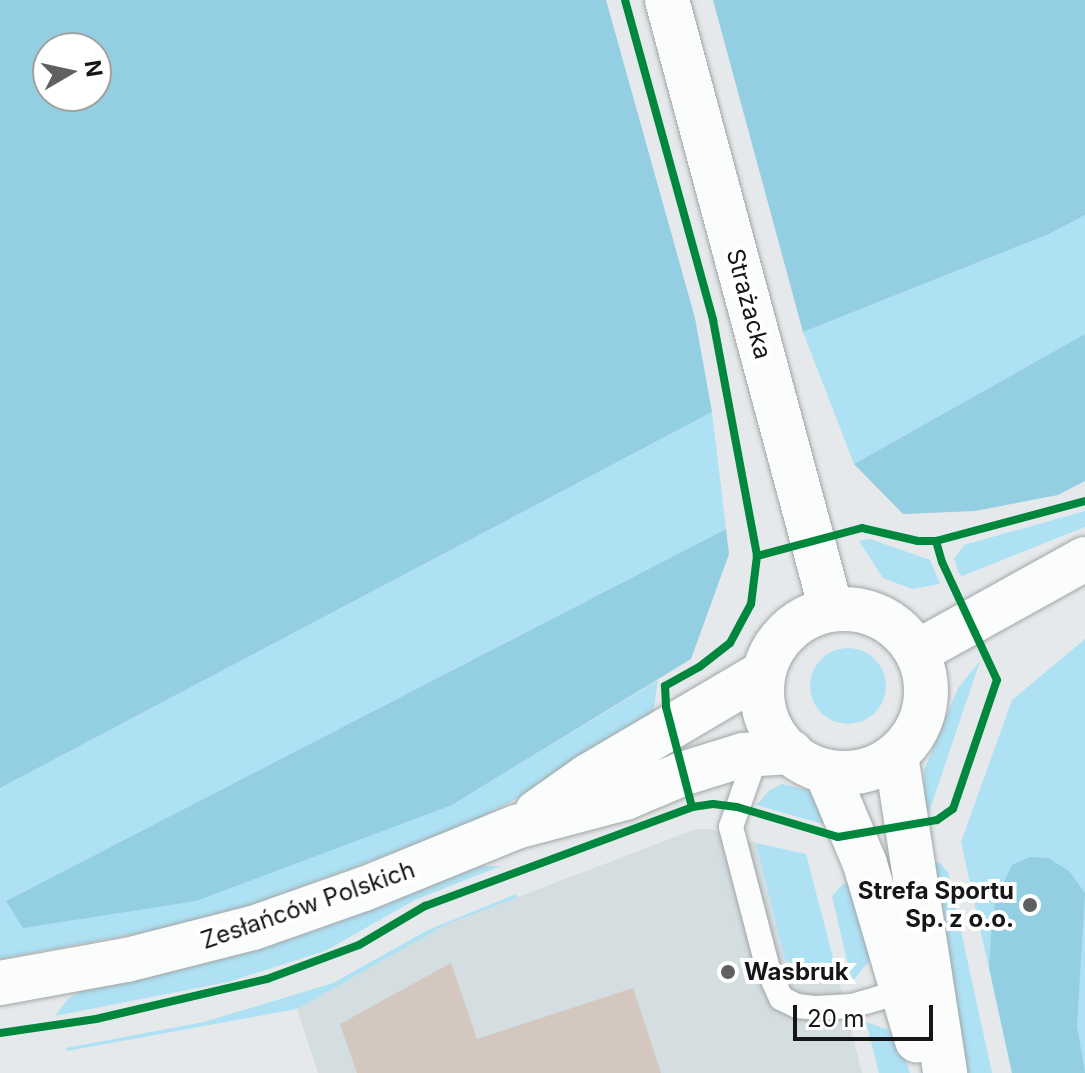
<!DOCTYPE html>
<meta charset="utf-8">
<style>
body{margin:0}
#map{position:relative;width:1085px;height:1073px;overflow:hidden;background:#e6e9eb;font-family:Inter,sans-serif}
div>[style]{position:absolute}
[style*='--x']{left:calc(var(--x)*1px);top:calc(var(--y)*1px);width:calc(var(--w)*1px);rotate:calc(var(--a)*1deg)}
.built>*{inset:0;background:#d4dde0}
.green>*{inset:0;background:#ade1f3}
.round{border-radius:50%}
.forest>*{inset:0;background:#94cee2}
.building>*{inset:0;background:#d4c7bf}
.roads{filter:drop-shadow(0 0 2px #a2a5a6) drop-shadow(0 0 2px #a2a5a6)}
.service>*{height:24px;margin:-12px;padding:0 12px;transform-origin:12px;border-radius:12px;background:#fbfcfc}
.minor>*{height:44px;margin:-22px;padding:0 22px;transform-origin:22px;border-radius:22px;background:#fbfcfc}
.tertiary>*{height:44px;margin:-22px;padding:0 22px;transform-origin:22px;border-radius:22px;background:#fbfcfc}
.secondary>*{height:44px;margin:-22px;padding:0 22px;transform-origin:22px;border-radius:22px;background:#fbfcfc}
.secondary>.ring{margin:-22px;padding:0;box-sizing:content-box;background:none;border:44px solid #fbfcfc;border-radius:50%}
.cycleway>*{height:8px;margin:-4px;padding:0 4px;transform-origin:4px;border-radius:4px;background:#00873e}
.dots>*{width:22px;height:22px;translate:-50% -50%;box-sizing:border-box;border:4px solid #fff;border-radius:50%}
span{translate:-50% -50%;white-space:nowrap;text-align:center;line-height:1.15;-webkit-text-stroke:8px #fff;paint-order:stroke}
.street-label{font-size:24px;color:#141617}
.poi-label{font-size:24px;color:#141617;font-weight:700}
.right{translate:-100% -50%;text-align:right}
.left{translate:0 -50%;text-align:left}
.north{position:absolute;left:32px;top:32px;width:80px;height:80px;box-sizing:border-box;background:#fff;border:2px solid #a1a2a2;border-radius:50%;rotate:81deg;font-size:22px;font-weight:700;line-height:32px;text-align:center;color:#141617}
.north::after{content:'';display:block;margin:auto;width:28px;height:36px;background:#5e6061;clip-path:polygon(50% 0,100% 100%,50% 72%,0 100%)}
.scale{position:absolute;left:793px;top:1005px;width:140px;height:36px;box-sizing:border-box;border:4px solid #141617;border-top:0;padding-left:10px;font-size:24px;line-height:28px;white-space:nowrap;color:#141617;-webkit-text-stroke:6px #fff;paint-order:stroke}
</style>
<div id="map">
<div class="built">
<div style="clip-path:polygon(696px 829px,710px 829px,756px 843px,785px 959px,812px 978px,832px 984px,839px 981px,862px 1073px,318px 1073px,297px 1009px,447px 924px)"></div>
</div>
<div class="green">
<div style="clip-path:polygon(1085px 215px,1085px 334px,854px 464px,803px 332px,1049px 234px)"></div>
<div style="clip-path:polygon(712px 412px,726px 529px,6px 901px,452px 805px,658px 680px,653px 714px,518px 798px,459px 829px,252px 905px,167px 928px,0 959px,0 788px)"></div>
<div style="clip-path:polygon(1085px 511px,1085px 527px,962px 576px,959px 573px,954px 559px,964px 545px)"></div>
<div style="clip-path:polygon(870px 539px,930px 560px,940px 584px,912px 589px,883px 578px,859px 541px)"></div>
<div style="clip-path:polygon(1085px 639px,1085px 1073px,1012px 1073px,961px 842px,1012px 700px)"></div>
<div class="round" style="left:810px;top:648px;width:76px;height:76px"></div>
<div style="clip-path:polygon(980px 661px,929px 812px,924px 811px,924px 770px,958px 688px)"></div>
<div style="clip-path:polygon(782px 784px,809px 790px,834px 827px,756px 805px,770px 790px)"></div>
<div style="clip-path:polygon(756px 843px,806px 854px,839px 981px,832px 984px,812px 978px,785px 959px)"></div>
<div style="clip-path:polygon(939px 862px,948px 872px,992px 1073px,966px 1073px,933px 863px)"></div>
<div style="clip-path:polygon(480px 866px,501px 866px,415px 900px,325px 951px,228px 982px,55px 1016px,67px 1000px,82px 990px,243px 953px,314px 931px)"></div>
<div style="clip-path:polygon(852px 882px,870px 946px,870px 960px,852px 982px,832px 896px,842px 885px)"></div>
<div style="clip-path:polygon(516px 894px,517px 898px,447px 924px,297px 1009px,67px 1051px,66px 1048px,204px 1022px,333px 983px,428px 930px)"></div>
<div style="clip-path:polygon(866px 1022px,894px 1032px,901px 1043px,910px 1073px,879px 1073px)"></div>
</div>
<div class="forest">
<div style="clip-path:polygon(evenodd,0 0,606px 0,695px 318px,712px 412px,0 788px,0 0,48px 48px,96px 48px,96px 96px,48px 96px,48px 48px)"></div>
<div style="clip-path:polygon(713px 0,1085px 0,1085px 215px,1049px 234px,803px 332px)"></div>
<div style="clip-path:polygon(1085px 334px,1085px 481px,1058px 495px,975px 511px,903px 514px,854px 464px)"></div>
<div style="clip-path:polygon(726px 529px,729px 554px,691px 659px,452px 805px,196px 901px,23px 928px,6px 901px)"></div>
<div style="clip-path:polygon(1030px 857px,1048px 858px,1069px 871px,1085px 893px,1077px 1026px,1085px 1073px,1012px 1073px,989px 967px,992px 922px,996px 899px,1012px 865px)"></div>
</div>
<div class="building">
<div style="clip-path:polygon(451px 963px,477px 1039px,633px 988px,661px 1073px,357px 1073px,340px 1024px)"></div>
</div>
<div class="roads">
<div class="service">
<div style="--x:757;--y:753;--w:78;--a:109.4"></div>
<div style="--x:731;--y:827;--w:147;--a:75.4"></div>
<div style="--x:768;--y:969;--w:32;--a:66"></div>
<div style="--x:781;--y:998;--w:18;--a:27"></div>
<div style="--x:797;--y:1006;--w:18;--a:6"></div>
<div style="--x:815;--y:1008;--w:37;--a:-3"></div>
<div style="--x:852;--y:1006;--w:64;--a:-16.4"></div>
</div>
<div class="minor">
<div style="--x:917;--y:652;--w:192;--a:-29"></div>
</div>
<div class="tertiary">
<div style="--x:896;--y:755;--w:322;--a:81.2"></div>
<div style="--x:826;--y:771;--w:101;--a:67.2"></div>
<div style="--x:865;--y:864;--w:184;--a:73.6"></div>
</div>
<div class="secondary">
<div style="--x:667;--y:0;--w:631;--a:74.93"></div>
<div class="ring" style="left:762px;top:609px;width:120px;height:120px"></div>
<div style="--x:537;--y:812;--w:62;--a:-35.2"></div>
<div style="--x:588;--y:776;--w:203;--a:-30.5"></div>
<div style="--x:0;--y:983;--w:129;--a:-10.3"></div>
<div style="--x:127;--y:960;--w:130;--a:-14.3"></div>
<div style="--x:253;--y:928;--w:118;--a:-19.4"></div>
<div style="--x:364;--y:889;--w:164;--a:-22.2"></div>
<div style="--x:516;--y:827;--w:113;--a:-14.9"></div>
<div style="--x:625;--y:798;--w:62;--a:-22.8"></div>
<div style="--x:682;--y:774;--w:64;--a:-17.3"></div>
<div style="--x:743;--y:755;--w:48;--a:-3.6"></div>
</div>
</div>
<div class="cycleway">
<div style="--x:625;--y:0;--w:332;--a:74.6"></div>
<div style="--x:713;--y:320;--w:240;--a:79.4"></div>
<div style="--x:757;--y:556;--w:48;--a:97.1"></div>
<div style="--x:751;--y:604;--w:44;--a:118.3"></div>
<div style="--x:730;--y:643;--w:39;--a:142"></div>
<div style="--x:699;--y:667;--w:39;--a:151"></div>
<div style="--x:665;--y:686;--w:21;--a:87"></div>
<div style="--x:666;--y:707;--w:103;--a:75.4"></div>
<div style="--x:692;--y:807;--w:21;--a:-8"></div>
<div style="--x:713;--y:804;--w:24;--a:7"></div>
<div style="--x:737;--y:807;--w:105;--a:16.5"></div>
<div style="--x:838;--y:837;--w:100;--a:-9.7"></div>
<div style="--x:937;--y:820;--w:19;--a:-35"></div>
<div style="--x:953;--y:809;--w:136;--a:-71.2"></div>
<div style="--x:997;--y:680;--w:130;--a:-115"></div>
<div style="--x:942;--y:562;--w:22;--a:-106"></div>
<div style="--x:936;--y:541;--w:18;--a:180"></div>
<div style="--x:918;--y:541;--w:57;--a:-166.9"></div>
<div style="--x:862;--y:528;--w:109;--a:165.1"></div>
<div style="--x:936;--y:541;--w:154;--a:-15"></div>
<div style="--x:0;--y:1033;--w:97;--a:-8.3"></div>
<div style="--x:96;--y:1019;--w:176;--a:-13.2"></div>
<div style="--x:267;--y:979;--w:98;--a:-20.3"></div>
<div style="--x:359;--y:945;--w:77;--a:-30.6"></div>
<div style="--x:425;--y:906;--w:285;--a:-20.3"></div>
</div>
<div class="dots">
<div style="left:1030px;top:905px;background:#5e6061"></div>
<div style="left:728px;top:972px;background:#5e6061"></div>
</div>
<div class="street-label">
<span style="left:749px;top:304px;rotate:75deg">Strażacka</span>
<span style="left:308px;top:905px;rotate:-19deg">Zesłańców Polskich</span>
</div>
<div class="poi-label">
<span class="right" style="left:1014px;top:905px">Strefa Sportu<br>Sp. z o.o.</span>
<span class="left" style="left:744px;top:972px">Wasbruk</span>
</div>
<div class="north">N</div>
<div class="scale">20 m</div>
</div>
